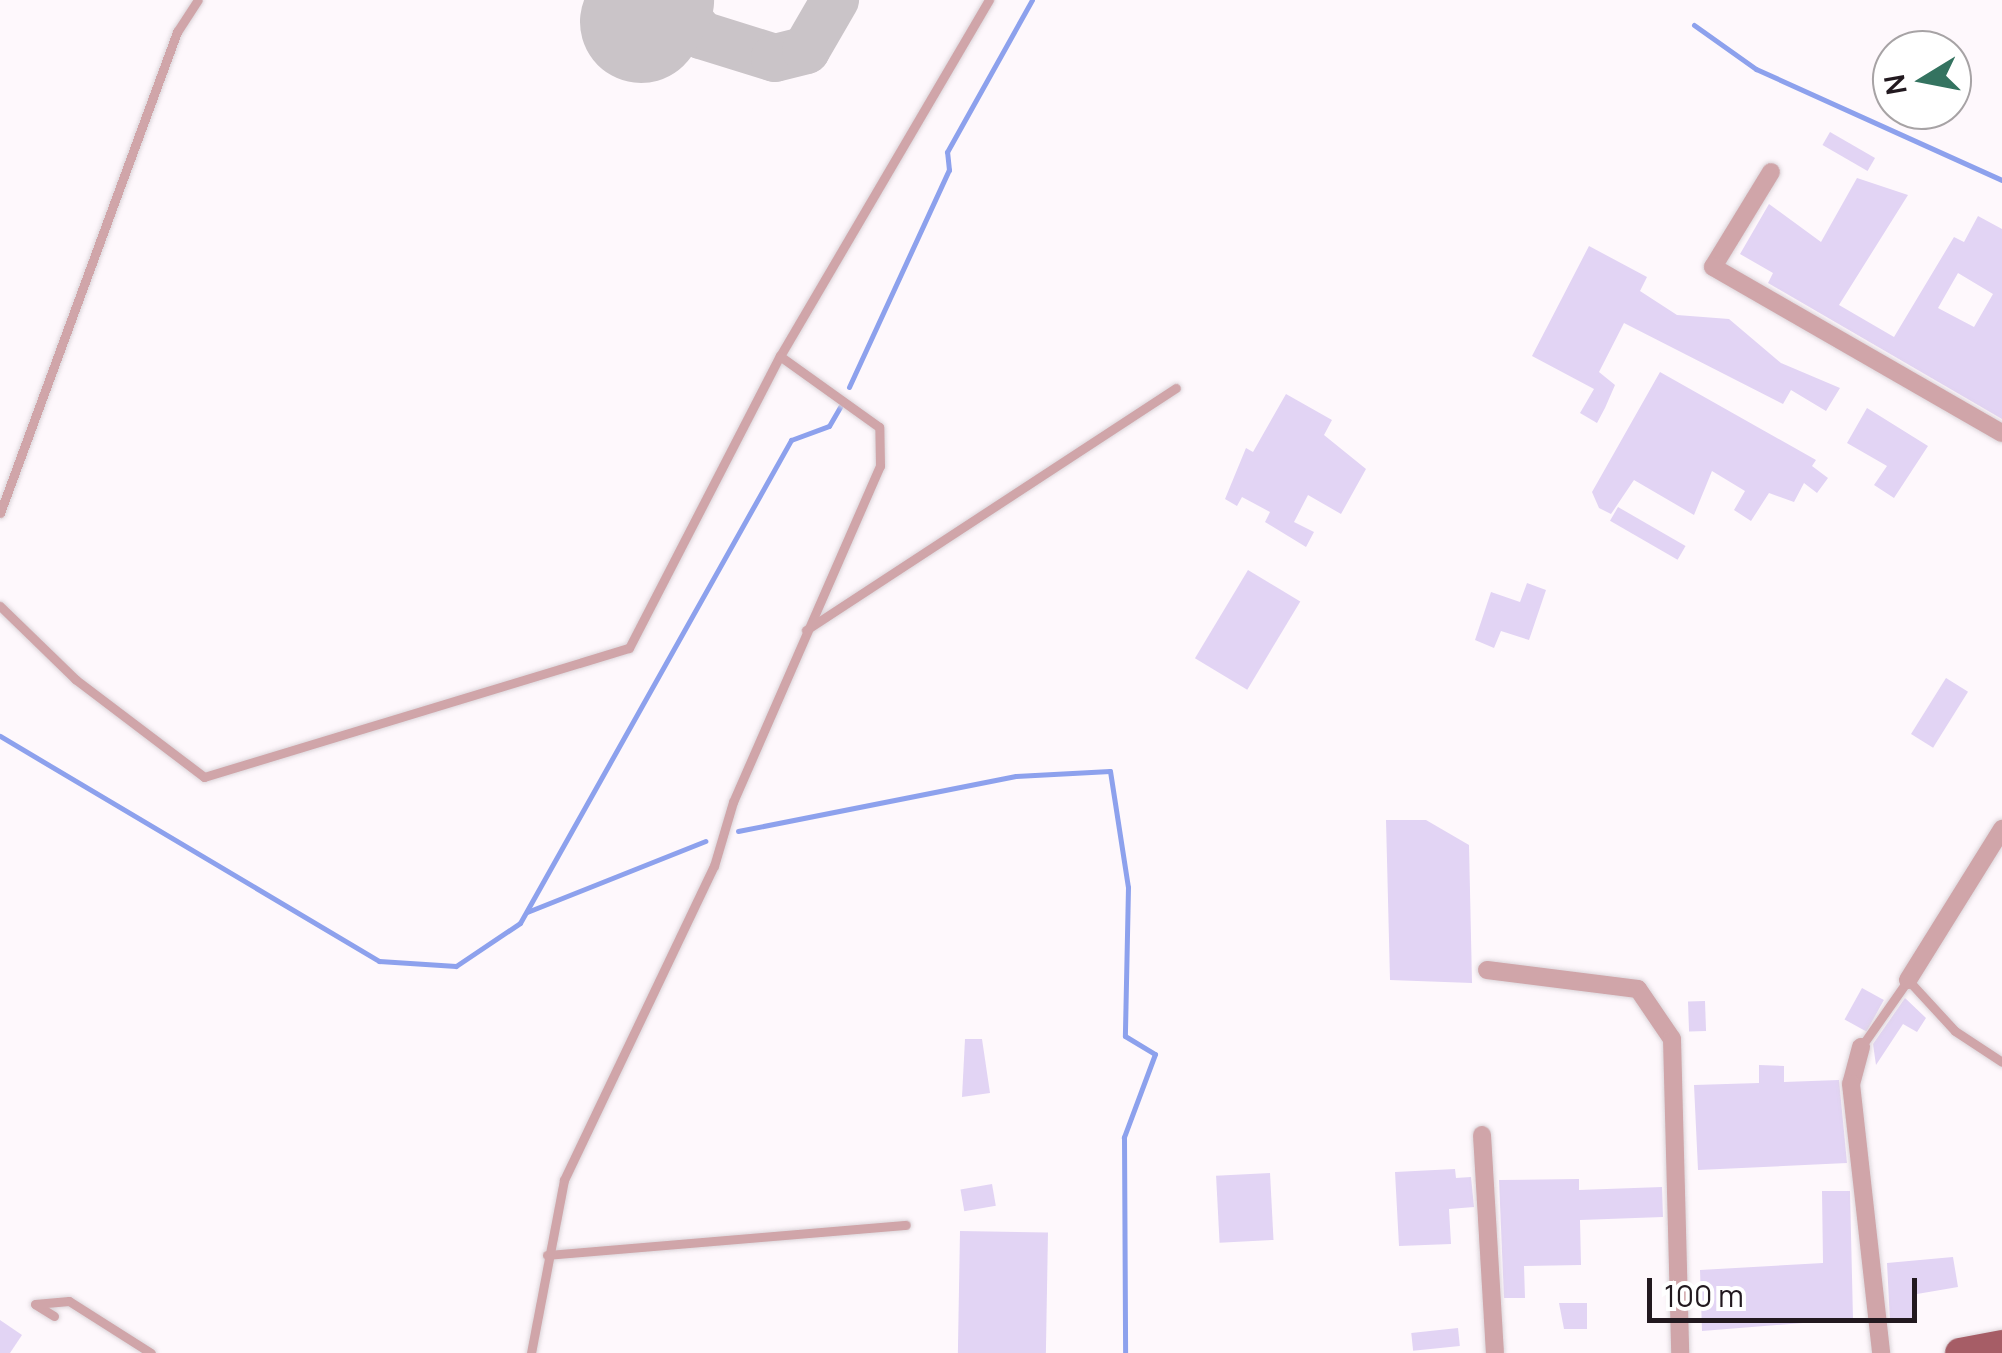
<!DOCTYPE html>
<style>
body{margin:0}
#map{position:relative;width:2002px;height:1353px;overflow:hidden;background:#fef8fc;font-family:Manrope,sans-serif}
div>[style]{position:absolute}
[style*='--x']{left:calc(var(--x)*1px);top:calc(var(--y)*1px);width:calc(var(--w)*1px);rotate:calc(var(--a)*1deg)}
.stream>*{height:5px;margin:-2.5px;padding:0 2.5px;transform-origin:2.5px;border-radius:2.5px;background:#8da1ed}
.taxiway>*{height:48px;margin:-24px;padding:0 24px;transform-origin:24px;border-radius:24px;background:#cac4c8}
.runway>*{height:122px;margin:-61px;padding:0 61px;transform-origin:61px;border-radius:61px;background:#cac4c8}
.building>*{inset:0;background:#e2d4f4;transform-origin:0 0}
.roads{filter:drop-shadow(0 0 2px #dbd4d9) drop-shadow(0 0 2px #dbd4d9)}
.lane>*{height:9px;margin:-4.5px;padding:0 4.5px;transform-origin:4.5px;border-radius:4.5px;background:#d0a5a9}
.street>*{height:18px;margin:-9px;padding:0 9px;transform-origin:9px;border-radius:9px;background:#d0a5a9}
.primary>*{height:30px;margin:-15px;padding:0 15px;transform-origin:15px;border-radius:15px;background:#a65d66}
span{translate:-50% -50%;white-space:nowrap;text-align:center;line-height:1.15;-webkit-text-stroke:10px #fff;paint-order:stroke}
.north{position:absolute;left:1872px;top:30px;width:100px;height:100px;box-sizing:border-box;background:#fff;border:2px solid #a7a3a5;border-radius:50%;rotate:260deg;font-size:28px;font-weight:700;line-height:40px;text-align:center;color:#22191f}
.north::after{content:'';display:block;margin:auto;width:35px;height:45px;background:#347360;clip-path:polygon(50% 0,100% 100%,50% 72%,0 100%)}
.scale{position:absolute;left:1647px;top:1278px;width:270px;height:45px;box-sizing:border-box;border:5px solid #22191f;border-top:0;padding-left:12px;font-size:30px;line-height:35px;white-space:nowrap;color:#22191f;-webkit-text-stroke:8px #fff;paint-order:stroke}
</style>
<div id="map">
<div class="stream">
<div style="--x:1694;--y:25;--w:76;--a:35.4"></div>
<div style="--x:1756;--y:69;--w:270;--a:24.3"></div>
<div style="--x:849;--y:387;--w:239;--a:-65.3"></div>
<div style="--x:949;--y:170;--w:18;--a:-96"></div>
<div style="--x:947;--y:152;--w:174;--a:-60.8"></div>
<div style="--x:0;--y:736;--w:441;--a:30.7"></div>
<div style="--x:379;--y:961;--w:77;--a:3.7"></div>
<div style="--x:456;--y:966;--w:77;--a:-33.9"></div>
<div style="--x:520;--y:923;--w:554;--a:-60.7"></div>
<div style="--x:791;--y:440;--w:40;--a:-20.2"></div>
<div style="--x:829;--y:426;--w:22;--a:-60"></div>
<div style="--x:738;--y:831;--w:283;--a:-11.2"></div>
<div style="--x:1016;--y:776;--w:94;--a:-3"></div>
<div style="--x:1110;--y:771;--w:117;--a:81.2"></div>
<div style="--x:1128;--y:887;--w:149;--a:91.2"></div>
<div style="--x:1125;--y:1036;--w:35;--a:31"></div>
<div style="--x:1155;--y:1054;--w:89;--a:110.5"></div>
<div style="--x:1124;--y:1137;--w:216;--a:89.7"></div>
<div style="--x:527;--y:912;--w:192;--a:-21.7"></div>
</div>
<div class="taxiway">
<div style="--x:673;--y:0;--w:45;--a:51.3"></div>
<div style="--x:701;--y:35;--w:77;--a:17.3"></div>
<div style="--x:775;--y:58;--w:32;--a:-14"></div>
<div style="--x:806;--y:50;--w:58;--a:-59.9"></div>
</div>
<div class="runway">
<div style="--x:641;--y:22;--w:25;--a:-61"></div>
</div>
<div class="building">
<div style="left:1830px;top:132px;width:52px;height:15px;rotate:30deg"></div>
<div style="clip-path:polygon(evenodd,1857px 178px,1908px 195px,1839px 305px,1894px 337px,1954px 237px,1964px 242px,1978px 216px,2002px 229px,2002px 419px,1768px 283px,1773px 273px,1740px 254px,1769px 204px,1821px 242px,1857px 178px,1958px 273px,1993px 294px,1974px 327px,1938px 308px,1958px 273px)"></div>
<div style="clip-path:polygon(1589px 246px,1647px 277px,1640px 291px,1677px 315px,1729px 319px,1781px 363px,1840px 388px,1826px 411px,1791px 390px,1783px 404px,1624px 323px,1599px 372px,1615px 385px,1605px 408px,1597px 423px,1580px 413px,1594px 389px,1532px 356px)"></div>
<div style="clip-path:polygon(1660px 372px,1816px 460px,1812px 466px,1828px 478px,1817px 493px,1804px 483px,1794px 502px,1769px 493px,1751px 521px,1734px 510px,1745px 491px,1712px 471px,1694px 515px,1634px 480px,1611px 514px,1599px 508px,1592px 492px)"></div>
<div style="clip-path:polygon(1286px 394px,1332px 420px,1324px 435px,1366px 469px,1341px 514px,1308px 495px,1294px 522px,1314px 532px,1306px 547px,1265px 522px,1270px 512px,1242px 497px,1237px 506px,1225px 499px,1246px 448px,1253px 452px)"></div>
<div style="clip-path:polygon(1867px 408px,1928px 446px,1894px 498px,1874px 485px,1887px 466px,1847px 443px)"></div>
<div style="left:1618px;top:507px;width:78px;height:16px;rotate:30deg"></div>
<div style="left:1248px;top:570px;width:61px;height:103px;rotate:31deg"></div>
<div style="clip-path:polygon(1527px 583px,1546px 590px,1529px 640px,1501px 631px,1494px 648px,1475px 640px,1491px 592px,1520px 602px)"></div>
<div style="left:1946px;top:678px;width:26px;height:66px;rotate:32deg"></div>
<div style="clip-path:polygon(1386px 820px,1426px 820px,1469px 845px,1472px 983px,1390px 980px)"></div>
<div style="left:1862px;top:988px;width:25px;height:36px;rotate:29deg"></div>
<div style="clip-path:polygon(1905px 998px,1926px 1018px,1917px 1032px,1903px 1024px,1876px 1065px,1873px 1044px)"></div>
<div style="left:1705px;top:1001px;width:30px;height:17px;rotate:88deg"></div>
<div style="clip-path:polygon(965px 1039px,982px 1039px,990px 1093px,962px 1097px)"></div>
<div style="clip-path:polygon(1759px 1065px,1784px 1066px,1784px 1082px,1839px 1080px,1847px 1163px,1698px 1170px,1694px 1085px,1759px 1083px)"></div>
<div style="clip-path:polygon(1455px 1169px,1456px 1178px,1471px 1177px,1474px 1207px,1449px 1209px,1451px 1244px,1399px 1246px,1395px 1172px)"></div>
<div style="left:1270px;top:1173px;width:67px;height:54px;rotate:87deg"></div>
<div style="clip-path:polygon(1579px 1179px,1579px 1190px,1662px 1187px,1663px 1217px,1580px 1220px,1581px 1265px,1524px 1266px,1525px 1298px,1504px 1298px,1499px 1180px)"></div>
<div style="left:992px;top:1184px;width:22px;height:32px;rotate:80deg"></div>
<div style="clip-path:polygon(1822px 1191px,1850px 1191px,1853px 1319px,1702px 1331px,1700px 1270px,1823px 1263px)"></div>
<div style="left:960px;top:1231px;width:88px;height:122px;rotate:1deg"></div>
<div style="clip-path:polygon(1953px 1257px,1958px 1287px,1917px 1294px,1917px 1321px,1890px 1321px,1887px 1263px)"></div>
<div style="clip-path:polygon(1559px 1303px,1587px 1303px,1587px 1329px,1564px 1329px)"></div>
<div style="clip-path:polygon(0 1320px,22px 1335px,10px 1353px,0 1353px)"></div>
<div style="left:1458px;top:1328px;width:18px;height:47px;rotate:84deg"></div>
</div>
<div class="roads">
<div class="lane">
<div style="--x:0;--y:513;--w:513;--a:-69.8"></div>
<div style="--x:177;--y:32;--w:38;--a:-57"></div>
<div style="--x:0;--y:606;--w:105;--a:44.2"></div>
<div style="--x:75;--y:679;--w:162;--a:37.2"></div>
<div style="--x:204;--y:777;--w:444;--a:-16.9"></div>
<div style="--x:629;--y:648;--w:329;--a:-62.7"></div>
<div style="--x:780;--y:356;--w:413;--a:-59.6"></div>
<div style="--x:806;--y:630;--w:442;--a:-33.2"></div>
<div style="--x:1861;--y:1047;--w:82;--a:-55"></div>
<div style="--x:1908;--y:980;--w:69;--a:47.3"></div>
<div style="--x:1955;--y:1031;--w:56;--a:33.4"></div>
<div style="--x:547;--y:1255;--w:360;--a:-4.8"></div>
<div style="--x:54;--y:1316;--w:22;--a:-148"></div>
<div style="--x:35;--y:1304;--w:34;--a:-5"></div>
<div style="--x:69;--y:1301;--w:97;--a:32.4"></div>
<div style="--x:531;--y:1353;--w:176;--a:-79.2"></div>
<div style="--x:564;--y:1180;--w:348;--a:-64.5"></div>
<div style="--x:714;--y:866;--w:67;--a:-73.5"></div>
<div style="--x:733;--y:802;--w:367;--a:-66.4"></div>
<div style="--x:880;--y:466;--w:39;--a:-91"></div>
<div style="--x:879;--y:427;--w:122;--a:-144.4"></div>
</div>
<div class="street">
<div style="--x:1771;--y:172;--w:111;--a:121.4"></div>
<div style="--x:1713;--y:267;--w:333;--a:29.9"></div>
<div style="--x:1487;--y:970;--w:152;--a:7.2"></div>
<div style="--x:1638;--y:989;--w:60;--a:55.8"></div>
<div style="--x:1672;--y:1039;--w:314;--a:88.5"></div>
<div style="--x:1908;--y:980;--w:178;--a:-58.1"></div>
<div style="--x:1861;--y:1047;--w:38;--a:105"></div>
<div style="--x:1851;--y:1084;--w:271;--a:83.6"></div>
<div style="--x:1482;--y:1135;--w:218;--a:86.6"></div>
</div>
<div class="primary">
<div style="--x:1960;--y:1353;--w:43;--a:-10.8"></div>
</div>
</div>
<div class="north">N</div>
<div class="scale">100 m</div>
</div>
